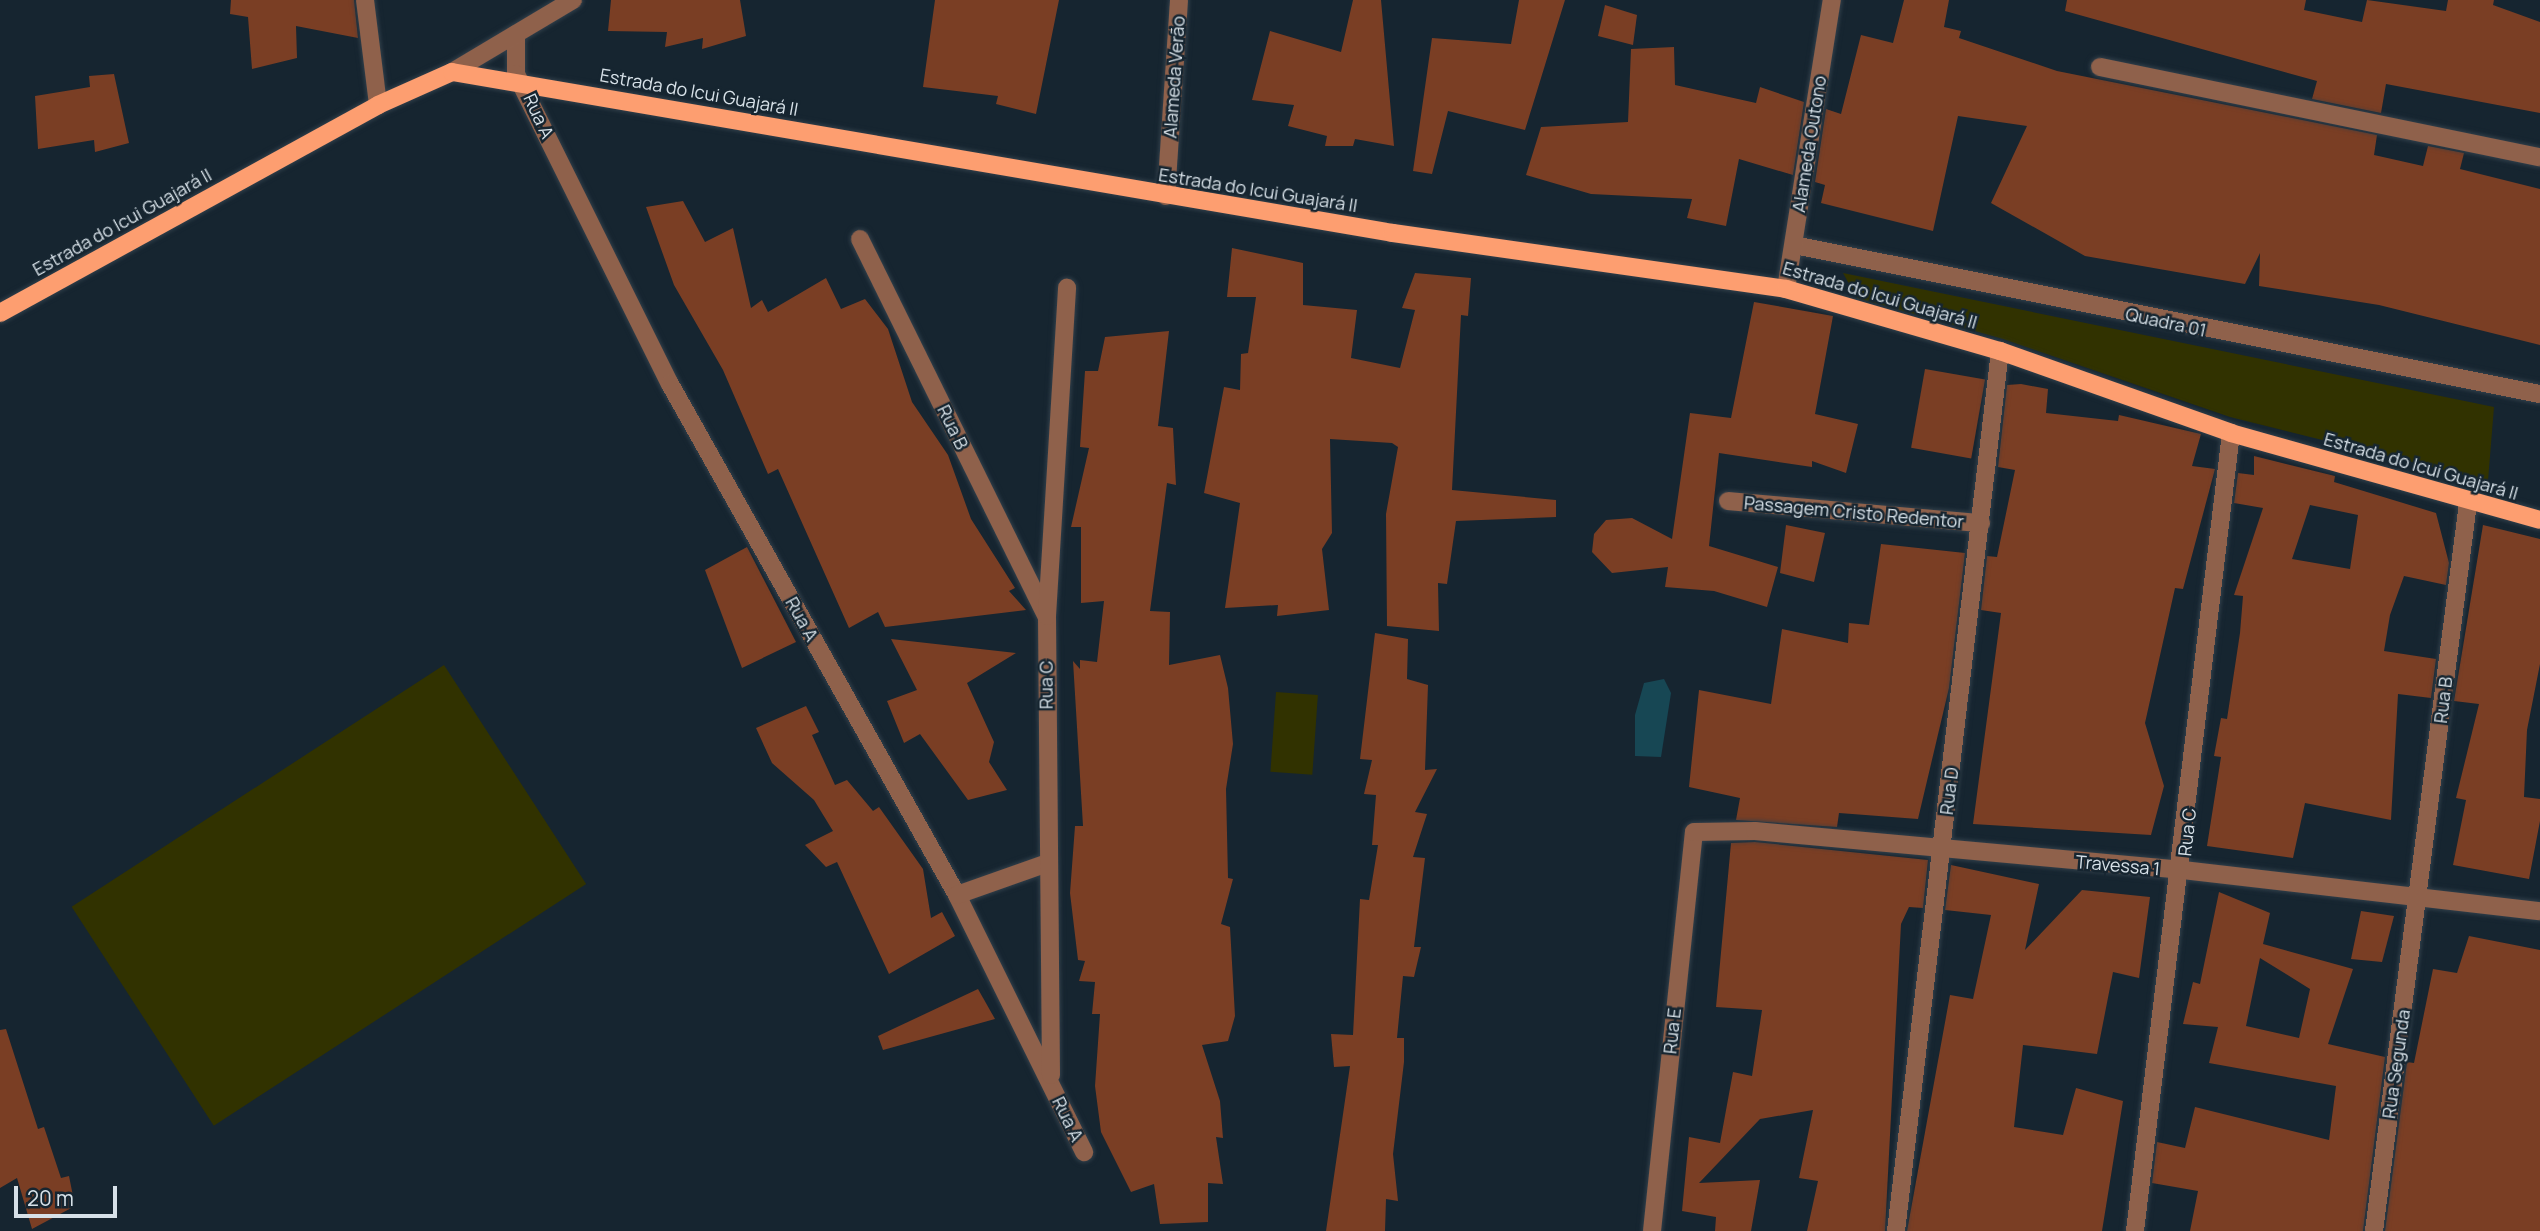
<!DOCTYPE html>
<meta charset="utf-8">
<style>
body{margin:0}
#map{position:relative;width:2540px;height:1231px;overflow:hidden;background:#162530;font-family:Manrope,sans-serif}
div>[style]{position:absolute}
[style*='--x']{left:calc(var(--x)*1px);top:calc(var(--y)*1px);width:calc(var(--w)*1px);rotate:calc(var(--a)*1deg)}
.green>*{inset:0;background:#313200;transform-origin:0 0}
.water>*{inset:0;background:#174754}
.building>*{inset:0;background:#7a3e24;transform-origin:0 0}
.roads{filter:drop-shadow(0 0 2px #313f4a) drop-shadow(0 0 2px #313f4a)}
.minor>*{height:18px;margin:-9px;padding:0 9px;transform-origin:9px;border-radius:9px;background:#8f614b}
.major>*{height:18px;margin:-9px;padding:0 9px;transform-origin:9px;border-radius:9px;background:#fd9e70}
span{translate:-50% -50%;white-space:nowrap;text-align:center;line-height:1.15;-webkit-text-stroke:5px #162530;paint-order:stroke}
.street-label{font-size:18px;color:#d7e1e8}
.scale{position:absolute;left:14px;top:1186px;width:103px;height:32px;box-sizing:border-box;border:4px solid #d7e1e8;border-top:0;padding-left:9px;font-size:21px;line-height:24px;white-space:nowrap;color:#d7e1e8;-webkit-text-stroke:5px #162530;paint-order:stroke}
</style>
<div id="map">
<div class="green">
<div style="clip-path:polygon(1843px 273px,2494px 407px,2488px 481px,2230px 417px,2003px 339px,1857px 298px)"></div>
<div style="left:444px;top:665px;width:261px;height:444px;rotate:57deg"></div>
<div style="left:1276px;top:692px;width:42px;height:80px;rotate:4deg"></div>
</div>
<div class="water">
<div style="clip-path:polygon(1664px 679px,1671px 693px,1661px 757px,1635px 756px,1635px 715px,1644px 683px)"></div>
</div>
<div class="building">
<div style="clip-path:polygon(231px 0,354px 0,358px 38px,296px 26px,297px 58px,252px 69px,248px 17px,230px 14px)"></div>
<div style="clip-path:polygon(611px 0,740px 0,746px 36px,702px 49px,703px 38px,665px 47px,667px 32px,608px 31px)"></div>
<div style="clip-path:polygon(935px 0,1059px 0,1036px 114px,996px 104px,998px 96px,923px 87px)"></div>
<div style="clip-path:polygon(1353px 0,1381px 0,1394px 146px,1355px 139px,1353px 146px,1325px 146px,1327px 136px,1288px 126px,1294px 105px,1252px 100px,1270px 31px,1341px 52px)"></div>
<div style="clip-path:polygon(1519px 0,1565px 0,1525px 130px,1448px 111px,1432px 174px,1413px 171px,1432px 38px,1511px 44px)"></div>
<div style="clip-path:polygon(1904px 0,1949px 0,1944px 27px,1961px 31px,1959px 38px,2057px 71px,2377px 135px,2374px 155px,2423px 166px,2428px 146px,2464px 153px,2460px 169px,2540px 189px,2540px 345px,2379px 305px,2259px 286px,2260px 253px,2245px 284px,2085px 256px,1991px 203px,2027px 126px,1958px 116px,1933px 231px,1821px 203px,1825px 185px,1815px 182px,1826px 109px,1841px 114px,1861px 35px,1893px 43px)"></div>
<div style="clip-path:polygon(2067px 0,2306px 0,2304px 10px,2362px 22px,2367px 0,2446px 11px,2448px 0,2494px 0,2493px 5px,2540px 22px,2540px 113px,2386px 84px,2381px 113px,2312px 99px,2317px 81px,2065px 11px)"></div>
<div style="clip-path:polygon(1605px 5px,1637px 15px,1633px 45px,1598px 36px)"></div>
<div style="clip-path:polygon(1674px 47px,1675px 85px,1756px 103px,1760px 87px,1804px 102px,1793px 175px,1739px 159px,1726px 226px,1687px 218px,1692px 199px,1591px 194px,1526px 175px,1541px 127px,1628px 122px,1631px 49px)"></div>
<div style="clip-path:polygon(114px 74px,129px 143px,95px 152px,94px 140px,38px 149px,35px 96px,90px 87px,89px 76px)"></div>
<div style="clip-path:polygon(683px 201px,705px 242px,733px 228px,751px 308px,762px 300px,768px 312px,826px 278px,841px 309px,865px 299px,888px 329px,912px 402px,948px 455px,971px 519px,1015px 588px,1009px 591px,1026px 610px,885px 627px,878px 612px,849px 628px,778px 469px,768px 474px,723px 370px,674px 285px,646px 207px)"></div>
<div style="clip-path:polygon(1232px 248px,1303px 263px,1303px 305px,1357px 310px,1351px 358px,1400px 368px,1415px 310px,1402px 308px,1415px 273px,1471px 278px,1468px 316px,1461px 315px,1452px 490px,1556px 500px,1556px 517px,1456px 521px,1447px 584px,1438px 583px,1439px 631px,1387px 626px,1386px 514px,1398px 447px,1392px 443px,1330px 439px,1332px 533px,1322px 549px,1329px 610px,1277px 616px,1278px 605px,1225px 608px,1240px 503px,1204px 493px,1224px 387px,1240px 390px,1241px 354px,1248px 353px,1256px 297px,1227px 297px)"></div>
<div style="clip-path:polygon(1754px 302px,1833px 316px,1815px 414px,1858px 424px,1846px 473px,1812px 461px,1812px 467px,1719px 453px,1709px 546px,1778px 567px,1767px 607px,1714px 591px,1665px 587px,1668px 567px,1612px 573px,1592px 552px,1594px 534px,1606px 520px,1632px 518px,1672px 539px,1690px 413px,1731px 418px)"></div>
<div style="clip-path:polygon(1169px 331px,1158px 426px,1173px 428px,1176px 485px,1167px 483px,1150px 611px,1170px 612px,1169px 665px,1220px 655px,1228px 688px,1233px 744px,1226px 789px,1228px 878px,1233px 879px,1221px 924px,1230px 927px,1235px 1016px,1228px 1041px,1202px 1045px,1220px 1101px,1223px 1138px,1216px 1137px,1223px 1184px,1208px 1183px,1208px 1222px,1160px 1224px,1154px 1184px,1131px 1192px,1101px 1132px,1095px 1086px,1100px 1014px,1092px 1014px,1095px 982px,1079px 981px,1085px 961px,1078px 960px,1070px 893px,1075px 826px,1083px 826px,1073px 661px,1080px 669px,1080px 660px,1097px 662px,1104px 601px,1081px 603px,1081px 527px,1071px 527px,1089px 448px,1080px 447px,1085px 371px,1098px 371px,1105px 337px)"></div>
<div style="left:1925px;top:369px;width:61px;height:80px;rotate:10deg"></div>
<div style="clip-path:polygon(2021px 384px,2048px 389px,2046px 413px,2118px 421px,2119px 415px,2201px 434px,2192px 466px,2215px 469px,2183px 589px,2175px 588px,2145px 723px,2164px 786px,2151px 835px,1973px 824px,2001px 613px,1981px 610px,1987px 556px,1997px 557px,2015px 470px,1998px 467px,2007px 385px)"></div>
<div style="clip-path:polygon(evenodd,2254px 456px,2335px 476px,2334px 482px,2436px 513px,2449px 563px,2446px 585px,2404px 576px,2390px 615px,2384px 651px,2436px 659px,2431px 698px,2398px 694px,2391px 820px,2305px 803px,2293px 858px,2207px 846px,2221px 757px,2214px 756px,2221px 718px,2227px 719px,2240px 633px,2243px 596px,2234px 595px,2263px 508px,2234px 503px,2238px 473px,2254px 475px,2254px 456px,2310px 505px,2358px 515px,2350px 569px,2292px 559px,2310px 505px)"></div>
<div style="clip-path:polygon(1786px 525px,1825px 533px,1814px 582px,1780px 573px)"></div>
<div style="clip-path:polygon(2483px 525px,2540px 539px,2540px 664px,2527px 730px,2524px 797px,2540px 799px,2540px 821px,2529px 879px,2453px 865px,2466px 800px,2456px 798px,2479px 704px,2454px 701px)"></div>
<div style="clip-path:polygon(1881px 544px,1965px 553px,1949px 688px,1918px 819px,1839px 813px,1837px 827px,1736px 820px,1740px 798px,1689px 787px,1699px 690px,1771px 704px,1782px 629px,1848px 643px,1849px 623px,1869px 625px)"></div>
<div style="clip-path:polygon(747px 547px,796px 642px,742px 668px,705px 570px)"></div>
<div style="clip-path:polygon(1375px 633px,1408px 639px,1407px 679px,1428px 685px,1425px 770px,1437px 769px,1415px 812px,1427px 814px,1413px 857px,1425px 858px,1414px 947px,1421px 947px,1414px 977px,1403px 976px,1397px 1038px,1404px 1038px,1404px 1062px,1393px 1154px,1398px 1201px,1386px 1199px,1385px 1231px,1326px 1231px,1350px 1066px,1334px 1067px,1331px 1034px,1353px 1035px,1360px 899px,1369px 900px,1378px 845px,1372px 845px,1376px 795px,1364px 794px,1372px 760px,1360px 759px)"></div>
<div style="clip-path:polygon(891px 639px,1016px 653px,967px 683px,994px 742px,989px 762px,1007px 790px,968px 800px,920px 734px,904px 743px,887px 701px,917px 690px)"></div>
<div style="clip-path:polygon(806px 706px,819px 732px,812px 735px,835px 785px,847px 780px,873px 811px,879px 807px,923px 869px,931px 918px,942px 912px,955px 936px,889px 974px,837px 862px,826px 867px,805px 845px,833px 831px,814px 800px,772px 763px,756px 728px)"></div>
<div style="clip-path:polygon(1755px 842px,1928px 860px,1923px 908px,1909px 907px,1901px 924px,1885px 1231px,1807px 1231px,1818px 1181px,1799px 1178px,1813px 1110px,1760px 1119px,1699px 1183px,1760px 1180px,1751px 1231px,1715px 1231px,1716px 1217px,1682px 1211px,1689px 1137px,1720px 1143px,1733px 1072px,1752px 1076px,1762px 1010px,1716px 1007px,1731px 843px)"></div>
<div style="clip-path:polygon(1951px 865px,2039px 884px,2025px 950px,2082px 890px,2150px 897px,2139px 978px,2113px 972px,2097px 1054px,2023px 1045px,2014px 1127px,2063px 1135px,2076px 1088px,2123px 1101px,2102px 1231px,1907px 1231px,1950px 995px,1973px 999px,1991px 915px,1945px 910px)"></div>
<div style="clip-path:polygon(evenodd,2219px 892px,2270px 913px,2263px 944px,2353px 969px,2328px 1044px,2385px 1057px,2363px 1231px,2190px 1231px,2198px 1191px,2152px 1183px,2157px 1142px,2185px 1148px,2195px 1107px,2329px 1140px,2336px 1086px,2209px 1063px,2218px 1027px,2183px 1024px,2193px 982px,2200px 984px,2219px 892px,2260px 958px,2310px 989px,2299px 1038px,2246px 1026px,2260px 958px)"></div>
<div style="clip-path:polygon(2361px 911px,2394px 916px,2382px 962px,2351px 959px)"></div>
<div style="clip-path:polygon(2469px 936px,2540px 950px,2540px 1231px,2385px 1231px,2407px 1062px,2414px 1063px,2433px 969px,2457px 973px)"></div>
<div style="clip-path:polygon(978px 989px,995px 1019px,883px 1050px,878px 1036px)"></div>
<div style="clip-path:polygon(6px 1029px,38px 1129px,44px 1127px,61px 1178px,69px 1176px,75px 1206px,32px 1229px,17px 1178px,0 1188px,0 1030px)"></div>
</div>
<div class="roads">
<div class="minor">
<div style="--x:365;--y:0;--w:106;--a:82.9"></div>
<div style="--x:516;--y:34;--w:40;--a:90"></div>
<div style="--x:516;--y:74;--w:346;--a:63.6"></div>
<div style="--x:670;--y:384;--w:586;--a:60.68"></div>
<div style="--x:957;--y:895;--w:287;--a:63.7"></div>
<div style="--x:2100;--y:67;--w:449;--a:11.6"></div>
<div style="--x:452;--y:72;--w:141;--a:-30.8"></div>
<div style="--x:1166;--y:196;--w:196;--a:-86.2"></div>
<div style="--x:860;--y:239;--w:419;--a:63.7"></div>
<div style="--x:1794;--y:245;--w:761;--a:11.3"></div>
<div style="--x:1786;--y:289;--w:293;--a:-81"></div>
<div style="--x:1728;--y:501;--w:254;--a:5"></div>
<div style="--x:957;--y:895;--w:93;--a:-19.4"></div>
<div style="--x:1051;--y:1075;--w:459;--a:-90.5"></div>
<div style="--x:1047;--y:616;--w:329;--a:-86.5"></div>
<div style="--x:1652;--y:1231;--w:401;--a:-84"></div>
<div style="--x:1694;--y:832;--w:61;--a:-0.9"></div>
<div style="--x:1755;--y:831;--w:430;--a:5.2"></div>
<div style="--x:2183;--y:870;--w:359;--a:6.6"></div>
<div style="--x:1896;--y:1231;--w:886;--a:-83.26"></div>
<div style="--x:2135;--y:1231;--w:804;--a:-83.14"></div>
<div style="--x:2374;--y:1231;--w:734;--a:-82.64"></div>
</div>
<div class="major">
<div style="--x:0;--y:313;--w:431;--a:-28.8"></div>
<div style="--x:378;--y:105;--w:81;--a:-24"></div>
<div style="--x:452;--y:72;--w:955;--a:9.71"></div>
<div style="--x:1393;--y:233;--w:397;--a:8.1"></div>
<div style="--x:1786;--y:289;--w:223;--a:16.2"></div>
<div style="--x:2000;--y:351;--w:245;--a:19.5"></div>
<div style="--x:2231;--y:433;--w:321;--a:15.7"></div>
</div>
</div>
<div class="street-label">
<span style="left:1174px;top:77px;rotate:-86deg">Alameda Verão</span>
<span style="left:699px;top:92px;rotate:10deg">Estrada do Icui Guajará II</span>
<span style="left:539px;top:116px;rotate:65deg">Rua A</span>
<span style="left:1809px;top:144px;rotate:-81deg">Alameda Outono</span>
<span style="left:1258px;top:190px;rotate:9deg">Estrada do Icui Guajará II</span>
<span style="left:122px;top:222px;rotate:-29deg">Estrada do Icui Guajará II</span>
<span style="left:1880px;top:295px;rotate:16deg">Estrada do Icui Guajará II</span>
<span style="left:2166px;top:322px;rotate:12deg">Quadra 01</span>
<span style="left:953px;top:427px;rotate:64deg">Rua B</span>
<span style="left:2421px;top:466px;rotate:16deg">Estrada do Icui Guajará II</span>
<span style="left:1854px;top:512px;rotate:5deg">Passagem Cristo Redentor</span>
<span style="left:802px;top:619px;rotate:61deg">Rua A</span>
<span style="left:1046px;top:685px;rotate:-90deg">Rua C</span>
<span style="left:2443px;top:700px;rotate:-83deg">Rua B</span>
<span style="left:1949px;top:791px;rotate:-83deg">Rua D</span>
<span style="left:2187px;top:832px;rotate:-84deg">Rua C</span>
<span style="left:2118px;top:865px;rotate:5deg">Travessa 1</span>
<span style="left:1672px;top:1031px;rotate:-84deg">Rua E</span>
<span style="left:2396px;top:1064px;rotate:-82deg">Rua Segunda</span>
<span style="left:1068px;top:1119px;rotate:64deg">Rua A</span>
</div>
<div class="scale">20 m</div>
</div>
